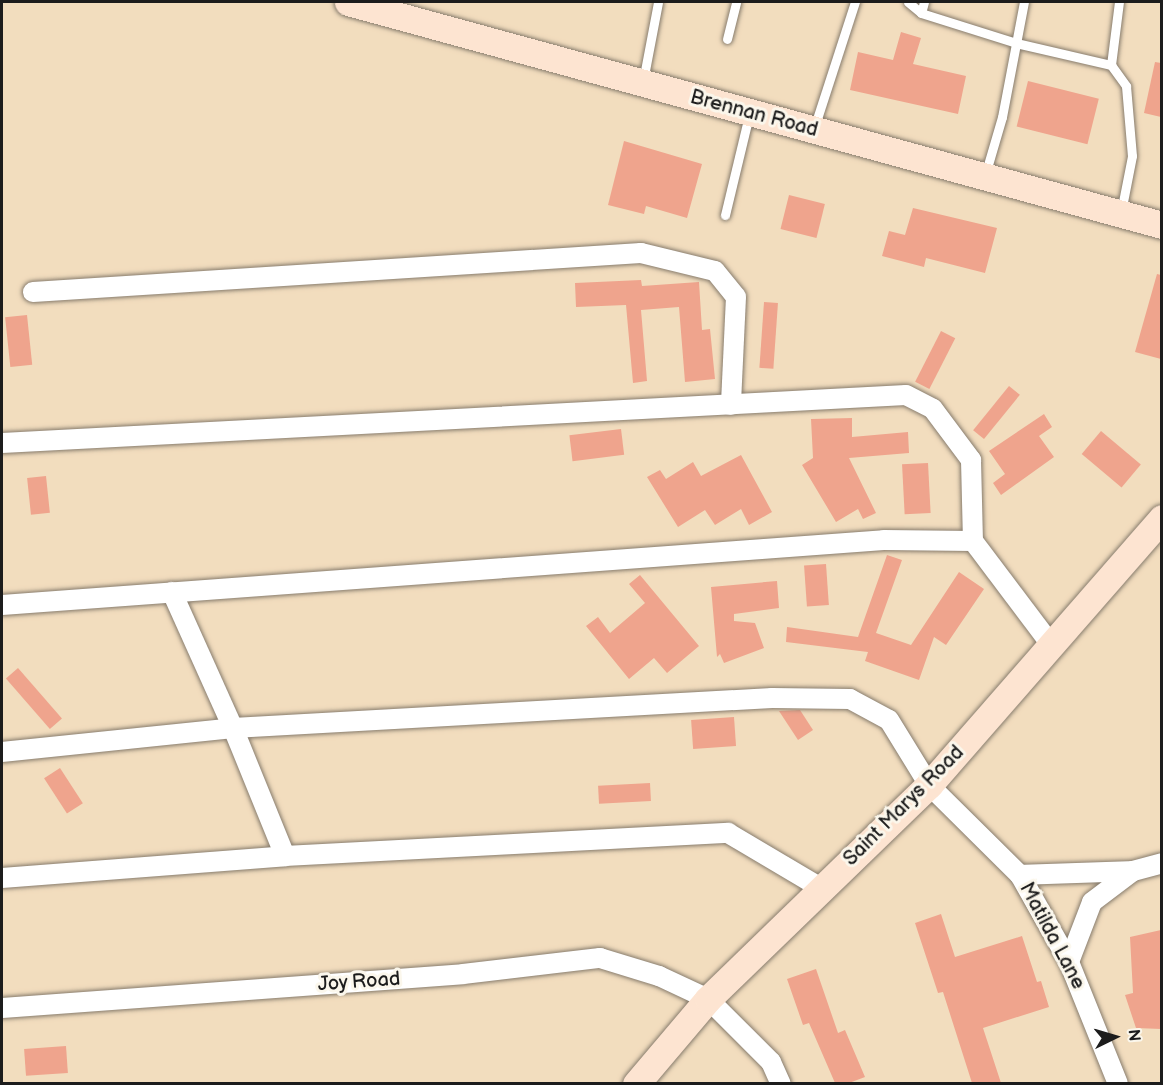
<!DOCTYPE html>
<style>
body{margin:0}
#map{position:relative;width:1163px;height:1085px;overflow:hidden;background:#f2ddbe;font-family:"Balsamiq Sans",sans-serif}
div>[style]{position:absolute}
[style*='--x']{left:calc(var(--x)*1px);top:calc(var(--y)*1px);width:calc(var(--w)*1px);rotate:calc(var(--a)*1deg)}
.building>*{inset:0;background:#efa48d;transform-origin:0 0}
.roads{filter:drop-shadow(0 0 2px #877c6d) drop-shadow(0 0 2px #877c6d)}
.lane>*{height:9px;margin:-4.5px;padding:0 4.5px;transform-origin:4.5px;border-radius:4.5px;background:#fff}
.street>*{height:20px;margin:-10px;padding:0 10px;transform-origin:10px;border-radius:10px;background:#fff}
.secondary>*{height:27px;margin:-13.5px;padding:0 13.5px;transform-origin:13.5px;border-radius:13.5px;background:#fde4d1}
span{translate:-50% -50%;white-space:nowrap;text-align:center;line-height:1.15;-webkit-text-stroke:6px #fbf7ec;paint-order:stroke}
.street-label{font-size:20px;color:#1c1c1c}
.frame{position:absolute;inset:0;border:3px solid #1c1c1c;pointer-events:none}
.north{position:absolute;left:1085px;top:1007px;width:60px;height:60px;-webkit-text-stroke:4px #fbf7ec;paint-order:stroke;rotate:85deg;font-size:16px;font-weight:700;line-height:24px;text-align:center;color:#1c1c1c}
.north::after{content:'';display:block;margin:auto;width:21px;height:27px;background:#1c1c1c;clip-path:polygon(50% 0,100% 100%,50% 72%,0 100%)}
</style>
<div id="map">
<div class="building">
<div style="clip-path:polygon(901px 32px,921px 38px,913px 64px,966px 76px,958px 114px,850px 90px,858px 52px,893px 60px)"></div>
<div style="clip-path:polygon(1155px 62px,1161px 63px,1161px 117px,1144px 113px)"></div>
<div style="left:1028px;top:81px;width:73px;height:47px;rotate:14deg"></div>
<div style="clip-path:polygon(624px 141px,702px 164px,687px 218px,646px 206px,644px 214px,608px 205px)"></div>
<div style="left:789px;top:195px;width:37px;height:35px;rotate:14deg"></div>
<div style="clip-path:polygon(913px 208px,997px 228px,985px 273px,926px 258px,924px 267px,882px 256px,889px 231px,905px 235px)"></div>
<div style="clip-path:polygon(1157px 274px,1161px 275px,1161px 359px,1135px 352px)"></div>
<div style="clip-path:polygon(641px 280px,642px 286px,699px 282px,702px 330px,710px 329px,715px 379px,685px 382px,679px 307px,641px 310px,647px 381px,633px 383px,626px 305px,576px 307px,575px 283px)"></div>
<div style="left:764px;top:302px;width:14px;height:66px;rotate:4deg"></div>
<div style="left:27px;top:315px;width:50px;height:22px;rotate:84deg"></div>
<div style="left:941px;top:331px;width:16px;height:57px;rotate:27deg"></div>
<div style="left:1009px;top:386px;width:14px;height:57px;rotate:39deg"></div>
<div style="clip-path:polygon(1044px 414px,1052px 427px,1039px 436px,1054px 457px,1001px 495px,993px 483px,1005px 474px,989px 451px)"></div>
<div style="clip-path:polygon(852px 418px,852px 437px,908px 432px,909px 453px,849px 458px,876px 513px,863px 519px,858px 509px,836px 522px,802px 465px,813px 458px,811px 419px)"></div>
<div style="left:621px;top:429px;width:26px;height:52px;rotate:83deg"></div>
<div style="left:1101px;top:431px;width:52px;height:30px;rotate:40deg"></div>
<div style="clip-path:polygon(741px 455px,772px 512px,749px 525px,741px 509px,715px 525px,705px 510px,678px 527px,647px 477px,660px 470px,666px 479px,693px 462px,701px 476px)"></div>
<div style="left:928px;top:463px;width:50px;height:26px;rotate:87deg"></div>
<div style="left:46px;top:476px;width:37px;height:19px;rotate:84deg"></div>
<div style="clip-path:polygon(887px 555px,902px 560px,876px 633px,911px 645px,959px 572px,984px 589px,946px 645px,934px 637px,919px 680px,865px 661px,868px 652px,786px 642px,787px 627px,858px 637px)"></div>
<div style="left:826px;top:564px;width:41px;height:22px;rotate:86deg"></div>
<div style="clip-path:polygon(640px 575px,699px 646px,667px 673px,654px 658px,629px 679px,586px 626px,598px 617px,610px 633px,645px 603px,629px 584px)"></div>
<div style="clip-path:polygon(777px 581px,779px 608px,734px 614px,734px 621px,755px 623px,764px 648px,724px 663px,720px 654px,717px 657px,711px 587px)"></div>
<div style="left:18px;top:668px;width:67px;height:16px;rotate:49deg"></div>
<div style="clip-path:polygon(800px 710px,813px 730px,798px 740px,779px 711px)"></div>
<div style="left:734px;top:717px;width:29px;height:43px;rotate:86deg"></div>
<div style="left:60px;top:768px;width:42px;height:19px;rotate:57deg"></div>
<div style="left:650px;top:783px;width:18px;height:52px;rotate:87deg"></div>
<div style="clip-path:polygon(941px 914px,955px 957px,1022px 936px,1037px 982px,1041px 981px,1049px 1007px,983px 1028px,1001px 1083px,972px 1083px,943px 992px,938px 993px,915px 923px)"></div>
<div style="clip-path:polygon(1161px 930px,1161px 1029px,1136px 1028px,1125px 995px,1133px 993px,1130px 937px)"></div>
<div style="clip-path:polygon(816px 969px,838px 1033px,845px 1030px,865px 1077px,849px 1083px,835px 1083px,809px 1023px,803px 1025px,787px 979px)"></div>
<div style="left:66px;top:1046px;width:27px;height:42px;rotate:86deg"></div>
</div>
<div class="roads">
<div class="lane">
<div style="--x:908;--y:2;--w:17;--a:40"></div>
<div style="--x:924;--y:2;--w:11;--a:105"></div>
<div style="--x:921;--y:13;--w:100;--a:17.5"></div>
<div style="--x:1016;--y:43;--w:98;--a:13"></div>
<div style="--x:1111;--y:65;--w:26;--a:54"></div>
<div style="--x:1126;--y:86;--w:70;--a:85.1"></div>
<div style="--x:1132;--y:156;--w:57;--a:101.1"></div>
<div style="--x:727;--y:39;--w:38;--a:-76"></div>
<div style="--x:1111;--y:65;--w:64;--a:-82.8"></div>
<div style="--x:643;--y:81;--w:80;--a:-79.2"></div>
<div style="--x:814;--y:128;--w:133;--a:-72"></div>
<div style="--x:985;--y:175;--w:60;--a:-73.7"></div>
<div style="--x:1002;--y:117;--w:117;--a:-79.2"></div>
<div style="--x:725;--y:215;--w:103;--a:-76.5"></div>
</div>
<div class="street">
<div style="--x:33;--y:292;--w:609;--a:-3.67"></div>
<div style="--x:641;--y:253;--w:76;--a:13.7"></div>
<div style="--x:715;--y:271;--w:33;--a:51"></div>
<div style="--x:736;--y:297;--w:108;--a:92.7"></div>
<div style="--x:2;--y:443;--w:905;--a:-3.04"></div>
<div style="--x:906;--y:395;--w:30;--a:27"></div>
<div style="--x:933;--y:409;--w:64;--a:53.3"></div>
<div style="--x:971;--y:460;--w:81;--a:88.6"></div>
<div style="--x:2;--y:605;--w:884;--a:-4.21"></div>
<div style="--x:884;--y:540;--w:89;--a:0.6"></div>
<div style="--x:973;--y:541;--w:131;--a:53"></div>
<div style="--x:2;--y:752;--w:232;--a:-5.9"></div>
<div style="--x:233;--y:728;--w:149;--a:-114.2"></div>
<div style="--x:285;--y:856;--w:444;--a:-3"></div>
<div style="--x:728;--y:833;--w:108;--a:30.6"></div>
<div style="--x:1020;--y:875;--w:113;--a:-2"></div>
<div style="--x:2;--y:878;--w:284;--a:-4.4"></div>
<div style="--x:285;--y:856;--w:138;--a:-112.1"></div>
<div style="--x:233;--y:728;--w:540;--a:-3.19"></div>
<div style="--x:772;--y:698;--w:78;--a:0.7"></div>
<div style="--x:850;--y:699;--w:44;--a:28.3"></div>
<div style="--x:889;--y:720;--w:76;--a:58.4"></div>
<div style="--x:929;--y:785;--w:128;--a:44.7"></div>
<div style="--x:1020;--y:875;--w:100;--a:60.6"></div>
<div style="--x:1069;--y:962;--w:131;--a:68.1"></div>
<div style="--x:1069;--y:962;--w:64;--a:-69"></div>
<div style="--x:1092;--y:902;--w:51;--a:-37.1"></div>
<div style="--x:1133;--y:871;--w:30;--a:-15"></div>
<div style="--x:2;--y:1008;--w:462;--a:-4.2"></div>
<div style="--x:463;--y:974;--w:138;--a:-6.7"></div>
<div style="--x:600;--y:958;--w:62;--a:17"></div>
<div style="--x:659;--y:976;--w:54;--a:25.1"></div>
<div style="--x:708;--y:999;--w:89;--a:45"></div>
<div style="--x:771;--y:1062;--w:24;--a:66"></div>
</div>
<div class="secondary">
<div style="--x:348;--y:2;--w:844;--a:15.32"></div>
<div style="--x:636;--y:1084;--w:111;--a:-49.7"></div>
<div style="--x:708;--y:999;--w:308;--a:-44.1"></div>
<div style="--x:929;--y:785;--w:354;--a:-48.9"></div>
</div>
</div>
<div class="street-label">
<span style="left:754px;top:114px;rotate:15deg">Brennan Road</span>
<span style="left:904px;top:806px;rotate:-45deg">Saint Marys Road</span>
<span style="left:1052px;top:936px;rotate:62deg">Matilda Lane</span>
<span style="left:359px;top:982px;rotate:-4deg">Joy Road</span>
</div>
<div class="frame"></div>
<div class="north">N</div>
</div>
